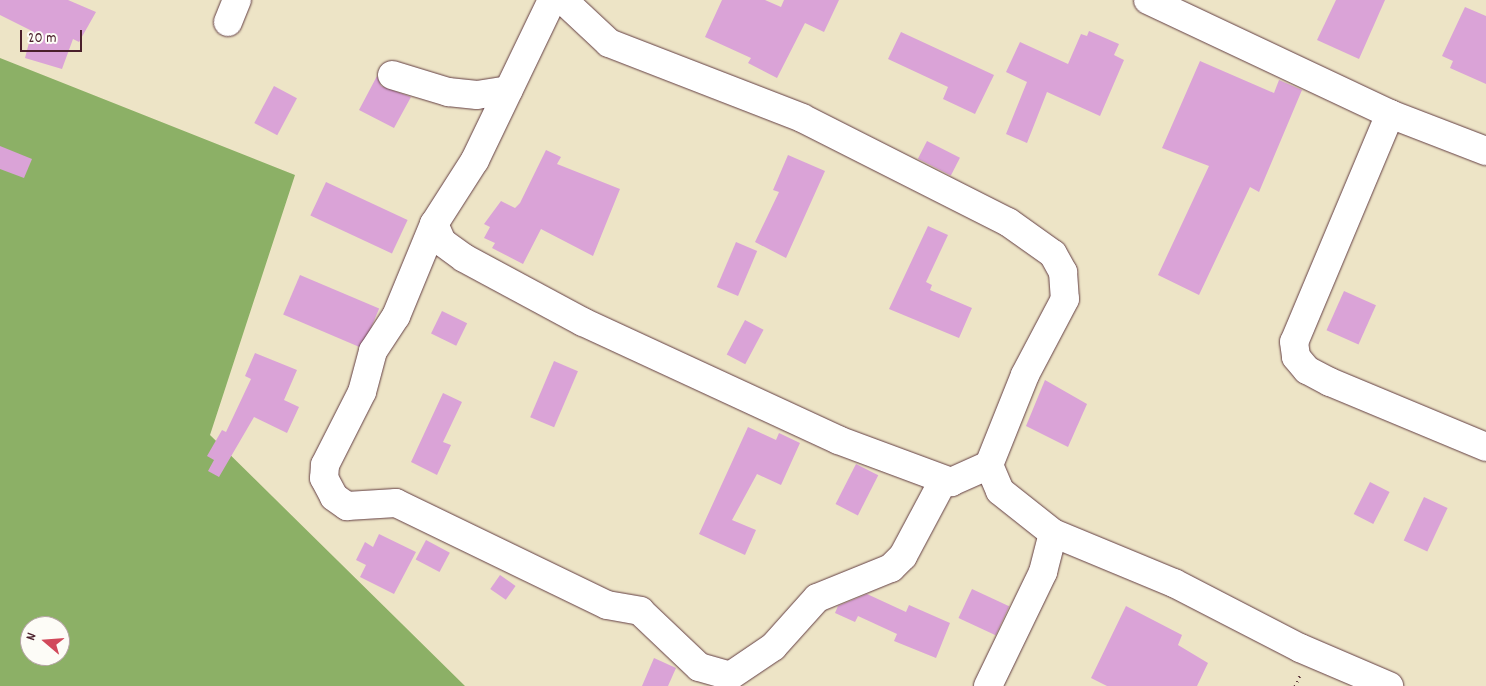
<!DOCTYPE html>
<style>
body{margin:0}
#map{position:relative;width:1486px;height:686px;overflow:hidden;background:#ede4c6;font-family:Dekko,sans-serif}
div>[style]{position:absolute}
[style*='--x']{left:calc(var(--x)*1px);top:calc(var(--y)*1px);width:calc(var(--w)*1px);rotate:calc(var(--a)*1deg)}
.forest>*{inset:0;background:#8cb066}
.building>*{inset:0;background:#daa3d7;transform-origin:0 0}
.path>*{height:3px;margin-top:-1.5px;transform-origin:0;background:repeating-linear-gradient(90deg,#623d42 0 1px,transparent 0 5px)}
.roads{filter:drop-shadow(0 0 1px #623d42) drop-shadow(0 0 1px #623d42)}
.minor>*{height:28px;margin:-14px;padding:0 14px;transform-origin:14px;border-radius:14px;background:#fff}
span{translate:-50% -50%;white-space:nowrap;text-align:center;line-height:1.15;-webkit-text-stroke:5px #fdfcf7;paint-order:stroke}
.north{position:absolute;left:20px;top:616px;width:50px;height:50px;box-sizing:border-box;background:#fdfcf7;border:1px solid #b5a4a5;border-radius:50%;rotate:288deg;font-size:14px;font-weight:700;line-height:20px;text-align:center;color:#4a1f2b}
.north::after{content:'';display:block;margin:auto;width:18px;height:22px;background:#d1495b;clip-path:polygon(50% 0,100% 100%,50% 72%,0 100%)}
.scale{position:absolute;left:20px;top:30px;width:62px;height:22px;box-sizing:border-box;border:2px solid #4a1f2b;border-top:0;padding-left:6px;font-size:15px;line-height:18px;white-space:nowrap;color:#4a1f2b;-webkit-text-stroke:4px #fdfcf7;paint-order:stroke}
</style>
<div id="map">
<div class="forest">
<div style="clip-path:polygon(evenodd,0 58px,295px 175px,210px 435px,465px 686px,0 686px,0 58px,30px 626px,60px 626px,60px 656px,30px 656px,30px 626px)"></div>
</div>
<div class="building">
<div style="clip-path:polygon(0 0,68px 0,96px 12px,79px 42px,73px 39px,62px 69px,25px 58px,32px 31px,0 15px)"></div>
<div style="clip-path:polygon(722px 0,765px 0,781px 7px,784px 0,839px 0,824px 32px,805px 23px,777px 78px,748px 63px,751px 58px,705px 37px)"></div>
<div style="clip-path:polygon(1336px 0,1385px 0,1359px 59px,1317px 40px)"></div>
<div style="clip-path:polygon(1465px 7px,1486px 16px,1486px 84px,1450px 68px,1453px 61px,1442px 56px)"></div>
<div style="clip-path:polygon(1089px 31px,1119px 44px,1114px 55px,1124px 60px,1100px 116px,1047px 92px,1027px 143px,1006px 134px,1027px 82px,1006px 72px,1020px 42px,1068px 64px,1081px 34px,1087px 36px)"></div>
<div style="clip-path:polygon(901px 32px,994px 75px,975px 114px,943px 99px,948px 87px,888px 59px)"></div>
<div style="clip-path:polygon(1200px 61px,1274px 93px,1279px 80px,1302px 90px,1259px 192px,1250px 187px,1199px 295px,1158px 275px,1209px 166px,1162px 148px)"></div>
<div style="clip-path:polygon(377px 76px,381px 86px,411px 97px,394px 128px,359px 110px)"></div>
<div style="left:274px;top:86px;width:26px;height:42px;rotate:28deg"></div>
<div style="left:927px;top:141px;width:37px;height:20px;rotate:27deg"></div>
<div style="clip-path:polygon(0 146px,32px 159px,24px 178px,0 169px)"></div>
<div style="clip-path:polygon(546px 150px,561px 157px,557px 164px,620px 189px,593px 256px,541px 229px,523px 264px,492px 248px,495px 243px,484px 238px,490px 227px,484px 224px,501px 201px,515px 208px,520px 203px)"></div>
<div style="clip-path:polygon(788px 155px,825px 171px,786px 258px,755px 242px,779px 192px,773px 190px)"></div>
<div style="left:326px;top:182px;width:90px;height:37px;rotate:25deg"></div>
<div style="clip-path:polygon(928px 226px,948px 235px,926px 282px,932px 285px,930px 290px,972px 308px,959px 338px,889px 309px)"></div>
<div style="left:736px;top:242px;width:23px;height:49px;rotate:23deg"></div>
<div style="left:300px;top:275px;width:86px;height:43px;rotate:23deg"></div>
<div style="left:1344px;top:291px;width:35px;height:43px;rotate:24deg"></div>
<div style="left:442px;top:311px;width:28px;height:25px;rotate:26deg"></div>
<div style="left:745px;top:320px;width:21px;height:39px;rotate:28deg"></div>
<div style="clip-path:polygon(255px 353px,297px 370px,284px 400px,299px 407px,287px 433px,254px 417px,219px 477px,208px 471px,214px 460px,207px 456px,222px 430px,226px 432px,251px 379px,245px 376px)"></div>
<div style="left:554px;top:361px;width:26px;height:61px;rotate:23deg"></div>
<div style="clip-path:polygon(1045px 380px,1087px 404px,1068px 447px,1026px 426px)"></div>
<div style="clip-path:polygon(443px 393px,462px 402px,443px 442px,451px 445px,437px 475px,411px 462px)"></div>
<div style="clip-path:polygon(748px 427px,776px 440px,779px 433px,800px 443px,781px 485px,757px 474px,732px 520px,756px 530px,745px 555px,699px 534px)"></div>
<div style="left:856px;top:464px;width:25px;height:45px;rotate:27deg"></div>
<div style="left:1370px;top:482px;width:22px;height:36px;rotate:27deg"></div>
<div style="left:1424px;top:497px;width:26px;height:48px;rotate:25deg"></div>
<div style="clip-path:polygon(379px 534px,416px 552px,394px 594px,360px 577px,366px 565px,356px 560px,365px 542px,373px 547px)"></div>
<div style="left:426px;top:540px;width:27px;height:22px;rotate:28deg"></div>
<div style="left:500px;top:575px;width:19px;height:17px;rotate:35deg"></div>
<div style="left:972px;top:589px;width:41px;height:32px;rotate:25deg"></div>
<div style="clip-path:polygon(867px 594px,906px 612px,909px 605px,950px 623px,936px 658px,894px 641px,897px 634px,858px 616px,855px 622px,835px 613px,838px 606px)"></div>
<div style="clip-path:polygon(1126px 606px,1182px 635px,1178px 645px,1208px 663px,1197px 686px,1107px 686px,1091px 678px)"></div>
<div style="clip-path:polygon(654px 658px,676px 668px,668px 686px,642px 686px)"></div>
</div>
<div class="path">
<div style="--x:1295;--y:686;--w:14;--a:-65"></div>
</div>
<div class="roads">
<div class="minor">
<div style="--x:552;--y:0;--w:178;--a:115.7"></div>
<div style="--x:475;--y:160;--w:76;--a:122.6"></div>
<div style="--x:434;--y:224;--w:100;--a:112.4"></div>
<div style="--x:396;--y:316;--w:42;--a:123.3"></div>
<div style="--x:373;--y:351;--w:42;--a:105"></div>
<div style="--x:362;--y:392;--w:82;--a:116.9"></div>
<div style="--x:325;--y:465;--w:13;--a:94"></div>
<div style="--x:324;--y:478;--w:21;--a:62"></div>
<div style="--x:334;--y:497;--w:16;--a:35"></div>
<div style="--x:347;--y:506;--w:49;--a:-3.5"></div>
<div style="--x:396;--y:503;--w:234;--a:25.8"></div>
<div style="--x:607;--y:605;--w:34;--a:10"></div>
<div style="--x:640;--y:611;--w:81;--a:43.5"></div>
<div style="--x:699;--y:667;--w:32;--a:16"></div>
<div style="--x:730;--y:676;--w:52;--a:-34"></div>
<div style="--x:773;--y:647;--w:66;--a:-48.1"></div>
<div style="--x:817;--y:598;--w:80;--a:-22.1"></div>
<div style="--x:891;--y:568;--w:17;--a:-45"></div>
<div style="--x:903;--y:556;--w:85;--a:-61.9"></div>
<div style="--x:563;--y:0;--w:63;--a:43.1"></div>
<div style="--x:609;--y:43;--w:207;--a:21.2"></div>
<div style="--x:802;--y:118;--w:231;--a:26.8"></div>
<div style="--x:1008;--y:222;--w:55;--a:35.4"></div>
<div style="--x:1053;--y:254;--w:21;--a:61"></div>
<div style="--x:1063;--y:272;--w:27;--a:86"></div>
<div style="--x:1065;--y:299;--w:86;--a:117.8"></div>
<div style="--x:1025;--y:375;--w:97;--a:111.8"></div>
<div style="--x:989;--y:465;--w:28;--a:67"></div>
<div style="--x:1000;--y:491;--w:68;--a:38.4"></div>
<div style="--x:1053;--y:533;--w:131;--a:22.5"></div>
<div style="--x:1174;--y:583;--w:142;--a:27.3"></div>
<div style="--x:1300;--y:648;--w:97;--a:23.1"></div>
<div style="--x:1148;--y:0;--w:268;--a:25.2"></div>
<div style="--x:1390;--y:114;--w:103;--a:21.1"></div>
<div style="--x:228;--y:22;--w:24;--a:-68"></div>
<div style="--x:392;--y:75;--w:59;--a:16.9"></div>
<div style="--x:448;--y:92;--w:29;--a:6"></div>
<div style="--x:477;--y:95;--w:32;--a:-9"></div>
<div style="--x:1390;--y:114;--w:247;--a:112.8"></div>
<div style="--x:1294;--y:342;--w:15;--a:82"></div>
<div style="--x:1296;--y:357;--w:17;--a:50"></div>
<div style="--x:1307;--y:370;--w:26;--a:28"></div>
<div style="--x:1330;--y:382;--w:169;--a:22.6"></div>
<div style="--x:434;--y:224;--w:20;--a:66"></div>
<div style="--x:442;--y:242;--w:27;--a:36"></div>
<div style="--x:464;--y:258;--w:135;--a:28.3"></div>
<div style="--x:583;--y:322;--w:281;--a:24.8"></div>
<div style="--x:838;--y:440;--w:121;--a:20.4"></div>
<div style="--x:951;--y:482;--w:42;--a:-24.1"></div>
<div style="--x:988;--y:686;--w:127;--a:-64.2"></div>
<div style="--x:1043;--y:572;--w:40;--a:-75.6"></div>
</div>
</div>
<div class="north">N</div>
<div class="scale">20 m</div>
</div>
